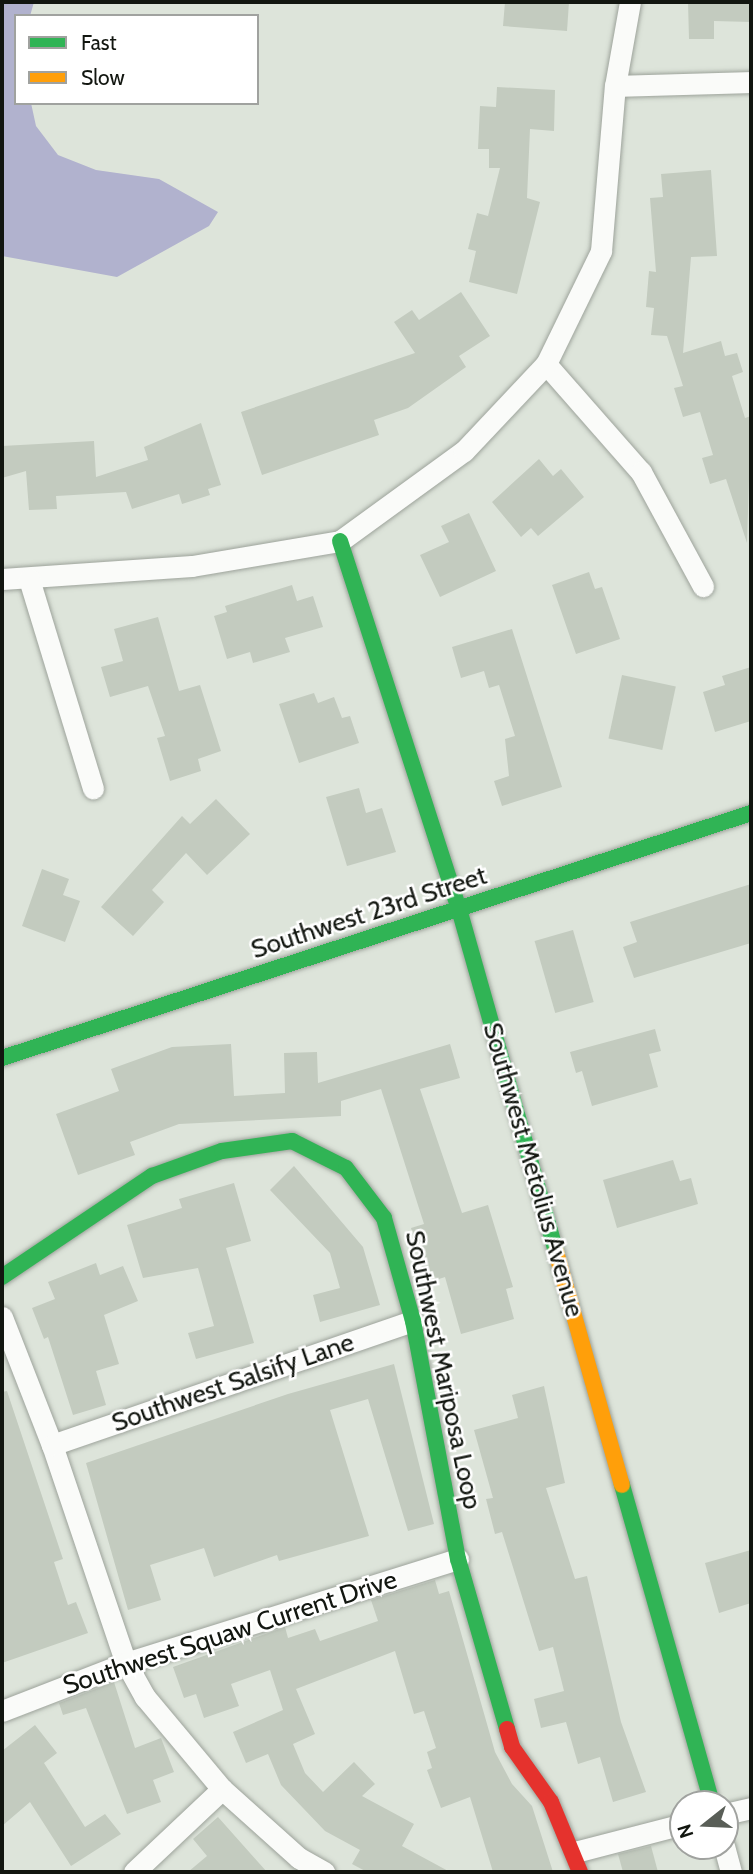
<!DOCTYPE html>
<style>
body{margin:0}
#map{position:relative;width:753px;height:1874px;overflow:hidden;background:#dde4da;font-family:Cabin,sans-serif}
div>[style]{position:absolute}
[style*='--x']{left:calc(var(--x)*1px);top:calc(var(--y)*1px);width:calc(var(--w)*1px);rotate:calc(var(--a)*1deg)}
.water>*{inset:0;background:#b1b2ce}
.building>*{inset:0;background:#c3cbbf;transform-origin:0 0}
.roads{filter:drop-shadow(0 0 2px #9da39b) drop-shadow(0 0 2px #9da39b)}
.street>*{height:21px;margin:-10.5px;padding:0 10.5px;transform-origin:10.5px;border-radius:10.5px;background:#fafbf9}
.fast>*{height:16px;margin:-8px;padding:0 8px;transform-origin:8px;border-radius:8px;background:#30b455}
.slow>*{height:16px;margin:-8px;padding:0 8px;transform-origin:8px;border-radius:8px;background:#ff9f0a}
.jam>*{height:16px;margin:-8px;padding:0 8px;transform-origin:8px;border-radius:8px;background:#e5322d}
span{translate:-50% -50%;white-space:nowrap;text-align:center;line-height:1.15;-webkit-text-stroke:5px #fff;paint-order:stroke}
.street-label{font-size:26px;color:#121610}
.frame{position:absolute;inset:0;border:4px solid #121610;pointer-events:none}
.legend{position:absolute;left:14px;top:14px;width:245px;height:91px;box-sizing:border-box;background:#fff;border:2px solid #a0a29f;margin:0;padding:9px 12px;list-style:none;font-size:21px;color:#121610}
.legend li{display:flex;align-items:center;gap:14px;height:35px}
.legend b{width:35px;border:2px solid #a0a29f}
.north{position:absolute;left:669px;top:1790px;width:70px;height:70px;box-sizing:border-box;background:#fff;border:2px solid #a0a29f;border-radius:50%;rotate:252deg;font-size:19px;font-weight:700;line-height:28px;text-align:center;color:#121610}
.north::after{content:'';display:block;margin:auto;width:24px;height:32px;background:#595e57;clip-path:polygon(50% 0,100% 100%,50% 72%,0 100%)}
</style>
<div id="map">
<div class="water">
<div style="clip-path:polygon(2px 2px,34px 2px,30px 16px,16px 16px,16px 103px,31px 103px,36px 126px,58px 155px,96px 170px,159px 179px,218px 212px,209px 226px,117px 277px,2px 256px)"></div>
</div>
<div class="building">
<div style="clip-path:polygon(505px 2px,569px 2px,567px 31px,503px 26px)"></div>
<div style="clip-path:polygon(688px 2px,751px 2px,751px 22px,714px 21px,714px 39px,689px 39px)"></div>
<div style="clip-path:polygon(497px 87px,555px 90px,554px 131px,530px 129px,527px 198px,540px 202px,517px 294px,469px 282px,476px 251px,468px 249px,477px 213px,488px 216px,500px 168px,489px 168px,489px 149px,478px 149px,480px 106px,496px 107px)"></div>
<div style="clip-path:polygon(711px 170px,717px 256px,691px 257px,683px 353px,721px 341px,725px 356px,737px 353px,743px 372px,732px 376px,745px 418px,751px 416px,747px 543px,726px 479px,710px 484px,702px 458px,713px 455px,700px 412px,683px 417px,674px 388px,683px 386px,667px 336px,651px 335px,654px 308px,646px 307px,649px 271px,656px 272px,650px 198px,663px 197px,661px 174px)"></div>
<div style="clip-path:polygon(461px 292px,490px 336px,459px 356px,466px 367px,408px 408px,374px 420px,379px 435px,262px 475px,241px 412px,415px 353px,394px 322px,412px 310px,419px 320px)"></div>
<div style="clip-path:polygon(201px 423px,221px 485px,208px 489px,210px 495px,182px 504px,179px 494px,132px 509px,126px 492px,56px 496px,57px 509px,29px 510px,26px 471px,2px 478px,2px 446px,94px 441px,96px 477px,148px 460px,144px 447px)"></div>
<div style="clip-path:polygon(539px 459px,553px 476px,561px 469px,584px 497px,538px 536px,531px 528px,521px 537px,492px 502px)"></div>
<div style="clip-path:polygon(469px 513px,496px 571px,440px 597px,420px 555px,449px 542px,441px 526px)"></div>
<div style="clip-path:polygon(589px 572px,595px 589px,602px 587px,620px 639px,576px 654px,552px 585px)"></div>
<div style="clip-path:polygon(292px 585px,297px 601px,313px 596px,323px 627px,285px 638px,290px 652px,253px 663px,250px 652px,227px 659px,214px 616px,227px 612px,225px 606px)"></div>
<div style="clip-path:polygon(158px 617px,179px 691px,200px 685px,221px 751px,198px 759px,201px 771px,170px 781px,157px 738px,165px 736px,148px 686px,110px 697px,101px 667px,123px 661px,114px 629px)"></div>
<div style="clip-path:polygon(512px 629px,562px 787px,502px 806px,494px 781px,509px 776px,505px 739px,515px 736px,499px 685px,489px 688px,484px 671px,461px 678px,452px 647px)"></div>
<div style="clip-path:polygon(751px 667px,751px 721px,715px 732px,703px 692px,725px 685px,722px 676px)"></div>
<div style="left:622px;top:675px;width:55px;height:65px;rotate:12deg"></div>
<div style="clip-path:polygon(314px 693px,318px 703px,334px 697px,342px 718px,350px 716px,359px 743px,299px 763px,279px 704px)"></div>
<div style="clip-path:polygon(359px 788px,366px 813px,382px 808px,396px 852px,347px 866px,326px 797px)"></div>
<div style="clip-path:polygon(216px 799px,250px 834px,207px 875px,186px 853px,152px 890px,164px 902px,133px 936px,101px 907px,182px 816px,190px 824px)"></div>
<div style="clip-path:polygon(42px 869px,69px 879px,63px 895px,80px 901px,65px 942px,22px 926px)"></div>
<div style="clip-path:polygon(751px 884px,751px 943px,634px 978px,623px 947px,637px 942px,630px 922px)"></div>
<div style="left:573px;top:930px;width:75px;height:40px;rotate:74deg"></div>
<div style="clip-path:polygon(655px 1029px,661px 1051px,649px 1054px,658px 1087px,592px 1106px,582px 1071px,576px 1073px,570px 1052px)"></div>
<div style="clip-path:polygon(231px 1044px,234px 1096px,285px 1093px,284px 1053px,317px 1052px,318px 1083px,450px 1044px,460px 1078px,420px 1089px,462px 1213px,488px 1205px,513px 1287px,506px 1289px,514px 1319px,461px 1334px,445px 1277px,427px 1283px,411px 1228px,424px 1224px,381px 1089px,341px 1101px,341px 1116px,179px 1124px,130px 1142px,135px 1155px,78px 1175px,56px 1114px,119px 1091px,111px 1069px,172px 1047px)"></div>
<div style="clip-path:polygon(673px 1160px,680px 1181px,691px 1178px,698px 1204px,617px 1228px,603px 1180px)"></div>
<div style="clip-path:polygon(294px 1166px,363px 1247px,380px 1305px,320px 1322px,313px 1295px,340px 1288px,330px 1253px,270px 1190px)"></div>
<div style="clip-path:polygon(234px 1183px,251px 1241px,226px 1248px,254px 1343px,196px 1359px,188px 1333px,214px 1326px,198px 1268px,143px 1278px,127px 1225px,182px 1208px,179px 1199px)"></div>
<div style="clip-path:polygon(96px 1263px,100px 1275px,123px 1266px,138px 1301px,104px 1315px,119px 1364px,96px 1371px,106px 1405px,73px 1415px,48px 1337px,44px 1339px,32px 1308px,55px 1299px,48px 1282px)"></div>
<div style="clip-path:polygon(394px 1364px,434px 1524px,408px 1531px,368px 1399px,330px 1410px,369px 1536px,279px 1561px,277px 1555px,214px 1577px,204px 1548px,150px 1565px,161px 1600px,128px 1610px,86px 1463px,288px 1394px)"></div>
<div style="clip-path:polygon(544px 1386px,565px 1483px,546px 1488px,575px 1579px,587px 1576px,621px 1722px,646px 1792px,613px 1802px,600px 1757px,578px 1764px,566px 1722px,541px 1728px,534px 1699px,564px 1691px,553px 1647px,539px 1651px,502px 1532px,495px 1534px,486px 1499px,493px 1498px,474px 1430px,518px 1418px,512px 1395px)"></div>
<div style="clip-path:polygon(7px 1391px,63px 1559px,54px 1562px,68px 1605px,76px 1602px,88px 1633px,2px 1663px,2px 1392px)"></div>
<div style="clip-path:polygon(751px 1550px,751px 1603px,719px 1613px,705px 1563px)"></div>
<div style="clip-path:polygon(435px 1580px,439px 1594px,449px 1591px,495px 1752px,512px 1784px,532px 1806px,553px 1872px,493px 1872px,470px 1797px,441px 1808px,427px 1770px,432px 1768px,427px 1752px,436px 1748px,424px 1711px,414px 1714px,395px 1651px,296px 1689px,315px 1734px,293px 1744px,305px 1773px,323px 1792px,354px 1762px,375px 1784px,362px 1796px,414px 1824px,402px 1846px,450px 1872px,367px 1872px,352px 1864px,360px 1850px,325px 1831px,281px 1785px,268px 1754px,246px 1763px,233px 1732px,283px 1710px,270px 1670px,231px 1684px,239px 1706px,204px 1718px,196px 1694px,184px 1698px,173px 1667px,285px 1627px,288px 1638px,315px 1629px,320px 1641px,378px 1621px,371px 1600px)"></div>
<div style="clip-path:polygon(114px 1682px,135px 1748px,161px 1738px,174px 1772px,153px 1780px,161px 1802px,127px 1814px,86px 1708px,63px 1715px,59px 1703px)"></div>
<div style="clip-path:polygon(35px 1725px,57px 1753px,44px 1763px,85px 1827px,105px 1814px,121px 1834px,71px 1866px,30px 1802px,2px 1826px,2px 1751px)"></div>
<div style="clip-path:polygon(218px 1817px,267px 1872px,188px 1872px,207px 1856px,193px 1839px)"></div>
<div style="clip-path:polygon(651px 1846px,658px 1872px,623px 1872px,618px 1854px)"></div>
</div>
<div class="roads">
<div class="street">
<div style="--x:615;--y:86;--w:136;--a:-1.7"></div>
<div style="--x:546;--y:364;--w:144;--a:48.7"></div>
<div style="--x:641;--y:472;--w:130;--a:61.5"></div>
<div style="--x:2;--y:579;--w:190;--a:-3.9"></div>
<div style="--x:192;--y:566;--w:150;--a:-9.6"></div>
<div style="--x:340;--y:541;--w:153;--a:-36"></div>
<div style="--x:464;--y:451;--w:120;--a:-46.7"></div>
<div style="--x:546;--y:364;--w:126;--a:-64"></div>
<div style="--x:601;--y:251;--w:166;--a:-85.2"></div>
<div style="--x:615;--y:86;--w:85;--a:-79.9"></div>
<div style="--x:29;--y:579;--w:219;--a:73"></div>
<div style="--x:2;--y:1317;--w:137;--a:68.7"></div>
<div style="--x:52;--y:1445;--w:230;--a:71.3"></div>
<div style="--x:126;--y:1663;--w:39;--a:61"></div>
<div style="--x:145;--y:1697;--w:120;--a:50.1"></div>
<div style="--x:222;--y:1789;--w:103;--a:41.9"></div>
<div style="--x:299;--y:1858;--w:29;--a:29"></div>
<div style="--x:52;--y:1445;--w:382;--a:-19"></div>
<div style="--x:2;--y:1711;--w:133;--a:-21.2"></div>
<div style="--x:126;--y:1663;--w:348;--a:-17.4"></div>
<div style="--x:725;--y:1814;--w:27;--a:-13"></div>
<div style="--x:724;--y:1846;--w:27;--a:75"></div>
<div style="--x:575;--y:1852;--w:112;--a:-14.5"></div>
<div style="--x:134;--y:1872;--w:121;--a:-43.3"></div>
</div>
<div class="fast">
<div style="--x:340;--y:541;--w:387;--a:72.1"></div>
<div style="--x:459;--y:909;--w:356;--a:74.2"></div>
<div style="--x:2;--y:1058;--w:788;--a:-18.11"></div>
<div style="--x:2;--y:1277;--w:181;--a:-34"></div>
<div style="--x:152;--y:1176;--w:74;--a:-19.7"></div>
<div style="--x:222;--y:1151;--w:71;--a:-8.1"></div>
<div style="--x:292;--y:1141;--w:60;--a:26.6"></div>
<div style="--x:346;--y:1168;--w:63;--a:52.8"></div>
<div style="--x:384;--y:1218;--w:107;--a:74.3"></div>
<div style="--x:413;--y:1321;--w:242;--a:79.3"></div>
<div style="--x:458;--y:1559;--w:177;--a:73.9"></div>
<div style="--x:622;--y:1485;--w:331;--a:74.2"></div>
</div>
<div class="slow">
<div style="--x:556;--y:1252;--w:242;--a:74.2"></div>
</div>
<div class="jam">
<div style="--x:507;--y:1729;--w:19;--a:74"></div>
<div style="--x:512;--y:1747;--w:67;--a:54.7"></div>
<div style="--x:551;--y:1802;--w:76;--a:67.5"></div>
</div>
</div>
<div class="street-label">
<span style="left:369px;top:913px;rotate:-18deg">Southwest 23rd Street</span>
<span style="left:533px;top:1170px;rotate:74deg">Southwest Metolius Avenue</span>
<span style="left:443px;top:1370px;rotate:78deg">Southwest Mariposa Loop</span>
<span style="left:233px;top:1383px;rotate:-19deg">Southwest Salsify Lane</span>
<span style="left:230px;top:1633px;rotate:-18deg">Southwest Squaw Current Drive</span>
</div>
<div class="frame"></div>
<ul class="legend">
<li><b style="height:9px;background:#30b455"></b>Fast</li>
<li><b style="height:9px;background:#ff9f0a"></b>Slow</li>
</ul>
<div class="north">N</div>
</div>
